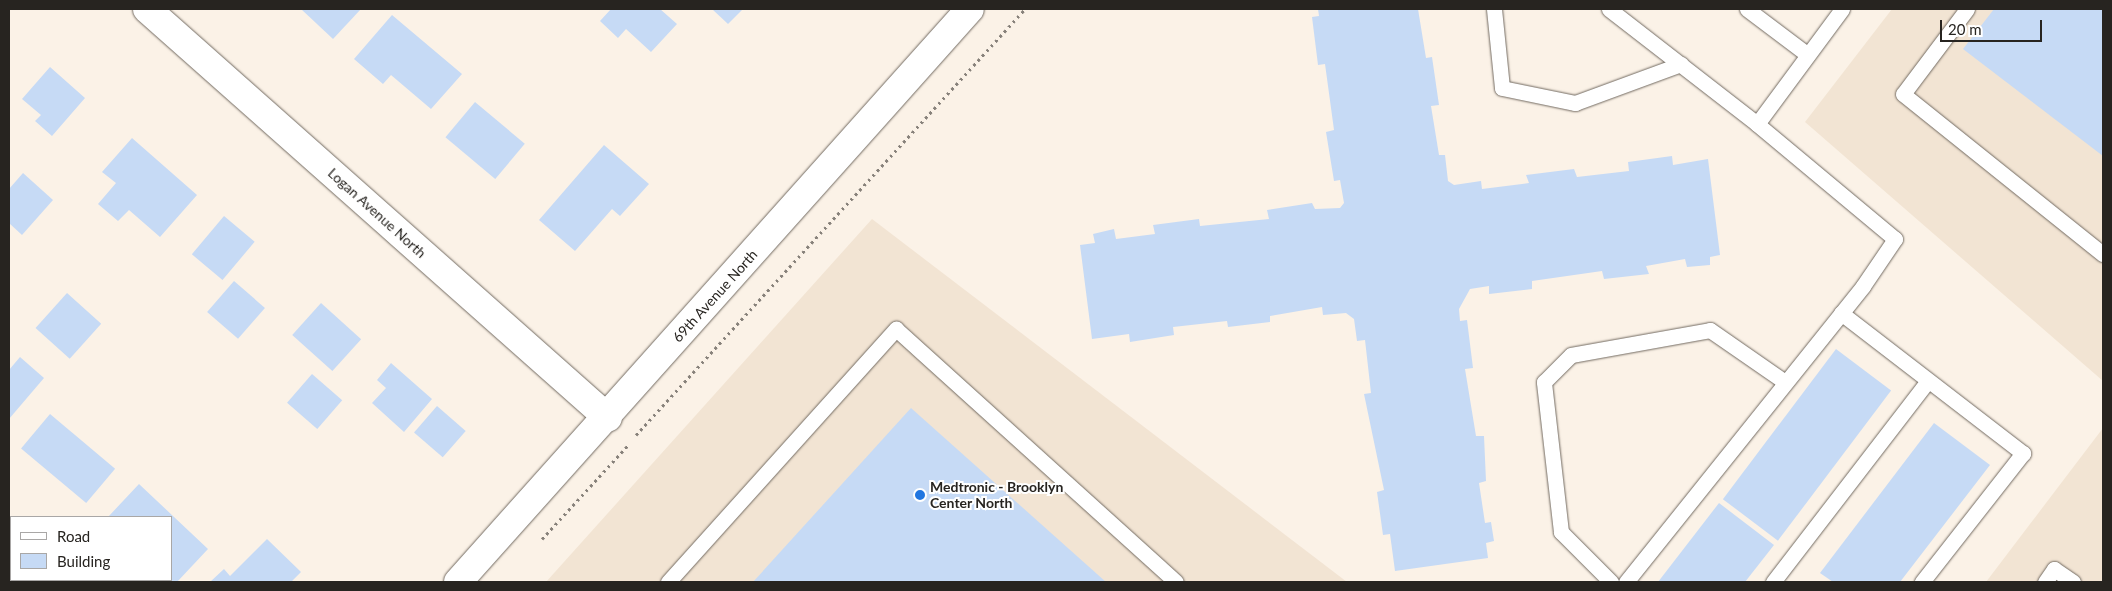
<!DOCTYPE html>
<style>
body{margin:0}
#map{position:relative;width:2112px;height:591px;overflow:hidden;background:#fbf2e7;font-family:Lato,sans-serif}
div>[style]{position:absolute}
[style*='--x']{left:calc(var(--x)*1px);top:calc(var(--y)*1px);width:calc(var(--w)*1px);rotate:calc(var(--a)*1deg)}
.built>*{inset:0;background:#f2e4d3}
.building>*{inset:0;background:#c6daf5;transform-origin:0 0}
.path>*{height:3px;margin-top:-1.5px;transform-origin:0;background:repeating-linear-gradient(90deg,#87817a 0 2.5px,transparent 0 6.5px)}
.roads{filter:drop-shadow(0 0 1px #726a61) drop-shadow(0 0 1px #726a61)}
.service>*{height:15px;margin:-7.5px;padding:0 7.5px;transform-origin:7.5px;border-radius:7.5px;background:#fff}
.minor>*{height:28px;margin:-14px;padding:0 14px;transform-origin:14px;border-radius:14px;background:#fff}
.tertiary>*{height:28px;margin:-14px;padding:0 14px;transform-origin:14px;border-radius:14px;background:#fff}
.dots>*{width:14px;height:14px;translate:-50% -50%;box-sizing:border-box;border:2px solid #fff;border-radius:50%}
span{translate:-50% -50%;white-space:nowrap;text-align:center;line-height:1.15;-webkit-text-stroke:4px #fff;paint-order:stroke}
.street-label{font-size:14px;color:#272420}
.poi-label{font-size:14px;color:#272420;font-weight:700}
.left{translate:0 -50%;text-align:left}
.frame{position:absolute;inset:0;border:10px solid #272420;pointer-events:none}
.legend{position:absolute;left:10px;top:516px;width:162px;height:65px;box-sizing:border-box;background:#fff;border:1px solid #a9a7a6;margin:0;padding:6px 9px;list-style:none;font-size:15px;color:#272420}
.legend li{display:flex;align-items:center;gap:10px;height:25px}
.legend b{width:25px;border:1px solid #a9a7a6}
.scale{position:absolute;left:1940px;top:20px;width:102px;height:22px;box-sizing:border-box;border:2px solid #272420;border-top:0;padding-left:6px;font-size:15px;line-height:18px;white-space:nowrap;color:#272420;-webkit-text-stroke:4px #fff;paint-order:stroke}
</style>
<div id="map">
<div class="built">
<div style="clip-path:polygon(1892px 9px,2103px 9px,2103px 381px,1805px 122px)"></div>
<div style="clip-path:polygon(872px 219px,1347px 582px,546px 582px)"></div>
<div style="clip-path:polygon(2103px 428px,2103px 582px,1986px 582px)"></div>
</div>
<div class="building">
<div style="clip-path:polygon(301px 9px,361px 9px,333px 39px)"></div>
<div style="clip-path:polygon(611px 9px,660px 9px,677px 24px,651px 52px,626px 29px,618px 38px,600px 21px)"></div>
<div style="clip-path:polygon(712px 9px,743px 9px,728px 24px)"></div>
<div style="clip-path:polygon(1318px 9px,1418px 9px,1426px 58px,1432px 57px,1439px 105px,1431px 106px,1439px 155px,1445px 155px,1448px 181px,1454px 185px,1481px 181px,1482px 189px,1529px 183px,1526px 175px,1574px 169px,1577px 177px,1629px 171px,1628px 162px,1672px 156px,1673px 165px,1708px 159px,1720px 255px,1710px 257px,1710px 265px,1687px 267px,1685px 259px,1646px 266px,1649px 274px,1604px 279px,1602px 271px,1532px 281px,1532px 289px,1489px 294px,1489px 286px,1470px 289px,1459px 309px,1460px 321px,1467px 320px,1473px 368px,1465px 369px,1476px 436px,1484px 436px,1486px 481px,1479px 483px,1485px 523px,1491px 522px,1494px 541px,1486px 543px,1488px 558px,1395px 571px,1390px 534px,1383px 535px,1377px 492px,1384px 490px,1364px 394px,1371px 393px,1365px 340px,1357px 341px,1354px 319px,1346px 313px,1323px 315px,1322px 307px,1270px 316px,1270px 322px,1228px 327px,1227px 321px,1173px 327px,1174px 335px,1130px 342px,1129px 334px,1092px 339px,1080px 245px,1095px 243px,1093px 234px,1114px 229px,1116px 239px,1155px 234px,1153px 225px,1199px 219px,1200px 226px,1269px 219px,1267px 210px,1312px 203px,1315px 209px,1340px 208px,1344px 203px,1340px 180px,1334px 181px,1326px 132px,1334px 130px,1325px 64px,1318px 65px,1312px 17px,1319px 16px)"></div>
<div style="clip-path:polygon(1994px 9px,2103px 9px,2103px 156px,1963px 49px)"></div>
<div style="clip-path:polygon(392px 15px,462px 74px,431px 109px,391px 75px,383px 84px,354px 59px)"></div>
<div style="clip-path:polygon(50px 67px,85px 98px,52px 136px,35px 121px,41px 115px,22px 99px)"></div>
<div style="left:475px;top:102px;width:65px;height:46px;rotate:40deg"></div>
<div style="clip-path:polygon(132px 138px,197px 195px,160px 237px,129px 210px,118px 221px,98px 204px,116px 183px,102px 172px)"></div>
<div style="clip-path:polygon(604px 145px,649px 184px,620px 216px,612px 209px,575px 251px,539px 220px)"></div>
<div style="clip-path:polygon(23px 173px,53px 200px,22px 235px,9px 223px,9px 189px)"></div>
<div style="left:224px;top:216px;width:40px;height:50px;rotate:40deg"></div>
<div style="left:234px;top:281px;width:41px;height:41px;rotate:41deg"></div>
<div style="left:67px;top:293px;width:46px;height:47px;rotate:42deg"></div>
<div style="left:321px;top:303px;width:54px;height:43px;rotate:42deg"></div>
<div style="left:1836px;top:349px;width:69px;height:188px;rotate:37deg"></div>
<div style="clip-path:polygon(20px 357px,44px 378px,9px 419px,9px 370px)"></div>
<div style="clip-path:polygon(391px 363px,432px 399px,404px 432px,372px 403px,386px 388px,377px 380px)"></div>
<div style="left:312px;top:374px;width:40px;height:38px;rotate:41deg"></div>
<div style="left:437px;top:406px;width:38px;height:35px;rotate:41deg"></div>
<div style="clip-path:polygon(911px 408px,1106px 582px,753px 582px)"></div>
<div style="left:50px;top:414px;width:85px;height:45px;rotate:40deg"></div>
<div style="clip-path:polygon(1934px 423px,1990px 465px,1900px 582px,1833px 582px,1820px 573px)"></div>
<div style="clip-path:polygon(139px 484px,208px 549px,177px 582px,162px 580px,171px 580px,171px 517px,108px 517px)"></div>
<div style="clip-path:polygon(1719px 503px,1774px 545px,1745px 582px,1658px 582px)"></div>
<div style="clip-path:polygon(267px 539px,301px 572px,291px 582px,210px 582px,224px 569px,230px 576px)"></div>
</div>
<div class="path">
<div style="--x:636;--y:435;--w:577;--a:-47.6"></div>
<div style="--x:542;--y:539;--w:129;--a:-47.5"></div>
</div>
<div class="roads">
<div class="service">
<div style="--x:1494;--y:9;--w:79;--a:84.2"></div>
<div style="--x:1502;--y:88;--w:75;--a:11.6"></div>
<div style="--x:1575;--y:103;--w:113;--a:-20.2"></div>
<div style="--x:1609;--y:9;--w:187;--a:37.8"></div>
<div style="--x:1747;--y:9;--w:76;--a:37"></div>
<div style="--x:1967;--y:9;--w:106;--a:127"></div>
<div style="--x:1903;--y:94;--w:256;--a:38.7"></div>
<div style="--x:1841;--y:313;--w:230;--a:37.6"></div>
<div style="--x:2023;--y:453;--w:164;--a:128.1"></div>
<div style="--x:668;--y:582;--w:341;--a:-48"></div>
<div style="--x:896;--y:329;--w:377;--a:42.1"></div>
<div style="--x:1611;--y:582;--w:71;--a:-135"></div>
<div style="--x:1561;--y:532;--w:151;--a:-96.5"></div>
<div style="--x:1544;--y:382;--w:38;--a:-45"></div>
<div style="--x:1571;--y:355;--w:141;--a:-10.2"></div>
<div style="--x:1710;--y:330;--w:91;--a:34.7"></div>
<div style="--x:1626;--y:582;--w:379;--a:-51.3"></div>
<div style="--x:1863;--y:286;--w:57;--a:-55.8"></div>
<div style="--x:1895;--y:239;--w:180;--a:-140.2"></div>
<div style="--x:1757;--y:124;--w:143;--a:-53.5"></div>
<div style="--x:1773;--y:582;--w:254;--a:-52.4"></div>
<div style="--x:2045;--y:582;--w:16;--a:-55"></div>
<div style="--x:2054;--y:569;--w:23;--a:34"></div>
</div>
<div class="minor">
<div style="--x:147;--y:9;--w:616;--a:41.58"></div>
<div style="--x:16;--y:580;--w:3;--a:45"></div>
</div>
<div class="tertiary">
<div style="--x:458;--y:582;--w:768;--a:-48.22"></div>
</div>
</div>
<div class="dots">
<div style="left:920px;top:495px;background:#2176e0"></div>
</div>
<div class="street-label">
<span style="left:377px;top:213px;rotate:42deg">Logan Avenue North</span>
<span style="left:715px;top:296px;rotate:-48deg">69th Avenue North</span>
</div>
<div class="poi-label">
<span class="left" style="left:930px;top:495px">Medtronic - Brooklyn<br>Center North</span>
</div>
<div class="frame"></div>
<ul class="legend">
<li><b style="height:6px;background:#fff"></b>Road</li>
<li><b style="height:14px;background:#c6daf5"></b>Building</li>
</ul>
<div class="scale">20 m</div>
</div>
